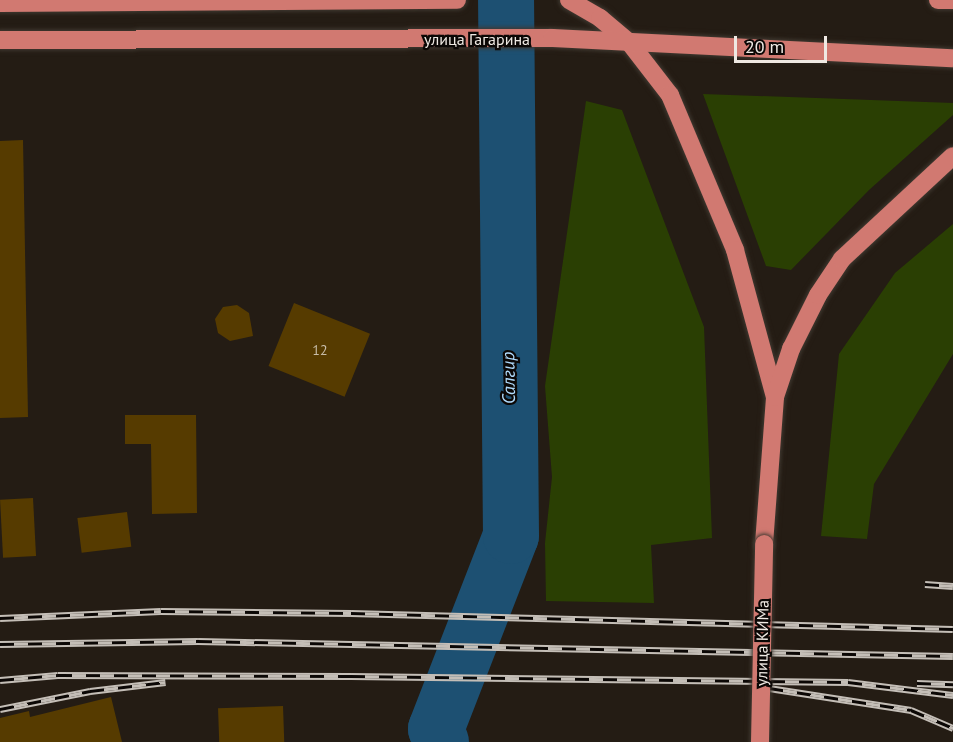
<!DOCTYPE html>
<meta charset="utf-8">
<style>
body{margin:0}
#map{position:relative;width:953px;height:742px;overflow:hidden;background:#241c14;font-family:"PT Sans",sans-serif}
div>[style]{position:absolute}
[style*='--x']{left:calc(var(--x)*1px);top:calc(var(--y)*1px);width:calc(var(--w)*1px);rotate:calc(var(--a)*1deg)}
.green>*{inset:0;background:#2a3f03}
.river>*{height:56px;margin:-28px;padding:0 28px;transform-origin:28px;border-radius:28px;background:#1d5072}
.building>*{inset:0;background:#563b00;transform-origin:0 0}
.roads{filter:drop-shadow(0 0 2px #403931) drop-shadow(0 0 2px #403931)}
.major>*{height:18px;margin:-9px;padding:0 9px;transform-origin:9px;border-radius:9px;background:#d17971}
.rail>*{height:7px;margin-top:-3.5px;transform-origin:0;background:repeating-linear-gradient(90deg,#0b0705 0 14px,#c4beb7 0 28px);box-sizing:border-box;border-block:2px solid #c4beb7}
.bridges{filter:drop-shadow(0 0 2px #403931) drop-shadow(0 0 2px #403931)}
.major-bridge>*{height:18px;margin:-9px;padding:0 9px;transform-origin:9px;border-radius:9px;background:#d17971}
span{translate:-50% -50%;white-space:nowrap;text-align:center;line-height:1.15;-webkit-text-stroke:4.5px #0b0705;paint-order:stroke}
.number-label{font-size:14px;color:#c9beaa}
.number-label span{-webkit-text-stroke-width:0}
.street-label{font-size:16px;color:#efe9e3}
.water-label{font-size:18px;color:#afdafb;font-style:italic}
.scale{position:absolute;left:734px;top:36px;width:93px;height:27px;box-sizing:border-box;border:3px solid #efe9e3;border-top:0;padding-left:8px;font-size:18px;line-height:21px;white-space:nowrap;color:#efe9e3;-webkit-text-stroke:4px #0b0705;paint-order:stroke}
</style>
<div id="map">
<div class="green">
<div style="clip-path:polygon(703px 94px,953px 103px,953px 115px,869px 190px,791px 270px,766px 266px)"></div>
<div style="clip-path:polygon(586px 101px,622px 110px,704px 327px,712px 538px,651px 545px,654px 603px,546px 601px,545px 543px,552px 477px,545px 386px)"></div>
<div style="clip-path:polygon(953px 224px,953px 354px,874px 484px,867px 539px,821px 536px,839px 354px,895px 273px)"></div>
</div>
<div class="river">
<div style="--x:441;--y:742;--w:14;--a:-111"></div>
<div style="--x:436;--y:729;--w:207;--a:-68.8"></div>
<div style="--x:511;--y:536;--w:536;--a:-90.53"></div>
</div>
<div class="building">
<div style="clip-path:polygon(23px 140px,28px 417px,0 418px,0 141px)"></div>
<div style="left:294px;top:303px;width:82px;height:68px;rotate:22deg"></div>
<div style="clip-path:polygon(237px 305px,249px 313px,253px 336px,230px 341px,218px 333px,215px 319px,223px 307px)"></div>
<div style="clip-path:polygon(125px 415px,196px 415px,197px 513px,152px 514px,151px 444px,125px 444px)"></div>
<div style="left:33px;top:498px;width:58px;height:33px;rotate:87deg"></div>
<div style="left:127px;top:512px;width:35px;height:50px;rotate:83deg"></div>
<div style="clip-path:polygon(111px 697px,122px 742px,0 742px,0 718px,29px 711px,30px 717px)"></div>
<div style="left:283px;top:706px;width:36px;height:65px;rotate:88deg"></div>
</div>
<div class="roads">
<div class="major">
<div style="--x:569;--y:0;--w:36;--a:30"></div>
<div style="--x:600;--y:18;--w:38;--a:40"></div>
<div style="--x:629;--y:42;--w:67;--a:52.3"></div>
<div style="--x:670;--y:95;--w:168;--a:67.2"></div>
<div style="--x:735;--y:250;--w:152;--a:74.8"></div>
<div style="--x:938;--y:0;--w:15;--a:0"></div>
<div style="--x:0;--y:3;--w:457;--a:-0.4"></div>
<div style="--x:0;--y:40;--w:552;--a:-0.21"></div>
<div style="--x:552;--y:38;--w:401;--a:2.9"></div>
<div style="--x:764;--y:544;--w:147;--a:-85.7"></div>
<div style="--x:775;--y:397;--w:51;--a:-71.6"></div>
<div style="--x:791;--y:349;--w:60;--a:-63.4"></div>
<div style="--x:818;--y:295;--w:43;--a:-56.3"></div>
<div style="--x:842;--y:259;--w:151;--a:-42.9"></div>
</div>
</div>
<div class="rail">
<div style="--x:925;--y:584;--w:28;--a:4"></div>
<div style="--x:0;--y:618;--w:161;--a:-2.5"></div>
<div style="--x:161;--y:611;--w:190;--a:0.6"></div>
<div style="--x:351;--y:613;--w:602;--a:1.52"></div>
<div style="--x:0;--y:644;--w:198;--a:-0.9"></div>
<div style="--x:198;--y:641;--w:755;--a:1.14"></div>
<div style="--x:0;--y:680;--w:58;--a:-4.9"></div>
<div style="--x:58;--y:675;--w:293;--a:0.2"></div>
<div style="--x:351;--y:676;--w:497;--a:0.7"></div>
<div style="--x:848;--y:682;--w:106;--a:7.1"></div>
<div style="--x:917;--y:683;--w:36;--a:2"></div>
<div style="--x:769;--y:688;--w:144;--a:8.8"></div>
<div style="--x:911;--y:710;--w:46;--a:23.2"></div>
<div style="--x:0;--y:709;--w:92;--a:-11.3"></div>
<div style="--x:90;--y:691;--w:76;--a:-6.8"></div>
</div>
<div class="bridges">
<div class="major-bridge">
<div style="--x:760;--y:742;--w:198;--a:-88.8"></div>
</div>
</div>
<div class="number-label">
<span style="left:320px;top:350px">12</span>
</div>
<div class="street-label">
<span style="left:477px;top:39px">улица Гагарина</span>
<span style="left:762px;top:643px;rotate:-89deg">улица КИМа</span>
</div>
<div class="water-label">
<span style="left:509px;top:378px;rotate:-91deg">Салгир</span>
</div>
<div class="scale">20 m</div>
</div>
